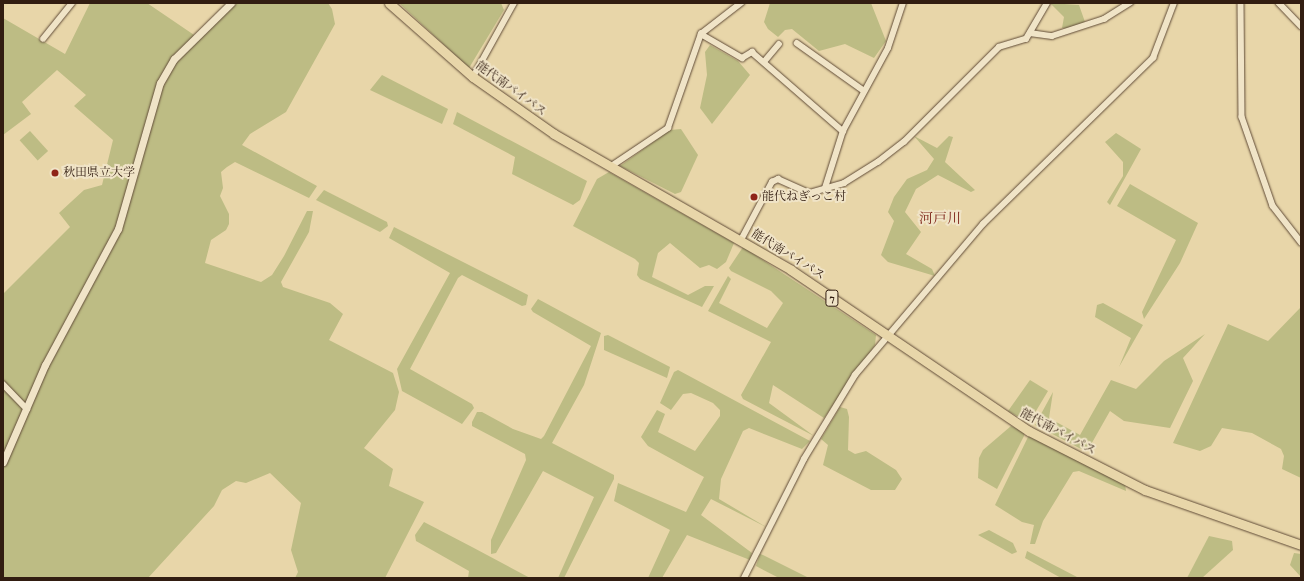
<!DOCTYPE html>
<meta charset="utf-8">
<style>
body{margin:0}
#map{position:relative;width:1304px;height:581px;overflow:hidden;background:#e8d6a9;font-family:"IM FELL English","Noto Serif JP",serif}
div>[style]{position:absolute}
[style*='--x']{left:calc(var(--x)*1px);top:calc(var(--y)*1px);width:calc(var(--w)*1px);rotate:calc(var(--a)*1deg)}
.green>*{inset:0;background:#bdbc84;transform-origin:0 0}
.roads{filter:drop-shadow(0 0 1px #604b37) drop-shadow(0 0 1px #604b37)}
.minor>*{height:5.5px;margin:-2.75px;padding:0 2.75px;transform-origin:2.75px;border-radius:2.75px;background:#f0e4c7}
.tertiary>*{height:7px;margin:-3.5px;padding:0 3.5px;transform-origin:3.5px;border-radius:3.5px;background:#f0e4c7}
.trunk>*{height:9px;margin:-4.5px;padding:0 4.5px;transform-origin:4.5px;border-radius:4.5px;background:#e8d6a9}
.dots>*{width:11px;height:11px;translate:-50% -50%;box-sizing:border-box;border:2px solid #f0e4c7;border-radius:50%}
span{translate:-50% -50%;white-space:nowrap;text-align:center;line-height:1.15;-webkit-text-stroke:4px #f0e4c7;paint-order:stroke}
.shield-label span{padding:1px 3px;background:#f0e4c7;border:1px solid;border-radius:3px;-webkit-text-stroke-width:0}
.shield-label{font-size:11px;color:#321d11;font-weight:700}
.street-label{font-size:12px;color:#321d11}
.poi-label{font-size:12px;color:#321d11}
.left{translate:0 -50%;text-align:left}
.quarter-label{font-size:14px;color:#7a1f14}
.frame{position:absolute;inset:0;border:4px solid #321d11;pointer-events:none}
</style>
<div id="map">
<div class="green">
<div style="clip-path:polygon(90px 3px,147px 3px,200px 39px,235px 3px,328px 3px,332px 9px,335px 24px,286px 112px,250px 134px,242px 145px,317px 186px,309px 198px,235px 162px,227px 167px,221px 172px,223px 188px,220px 196px,229px 214px,229px 224px,226px 230px,211px 240px,205px 263px,261px 282px,272px 275px,284px 256px,307px 211px,313px 211px,309px 232px,281px 282px,283px 287px,330px 303px,343px 314px,329px 340px,393px 373px,399px 392px,395px 410px,364px 448px,393px 469px,389px 486px,424px 502px,385px 578px,295px 578px,298px 572px,291px 550px,301px 503px,270px 473px,246px 483px,236px 481px,222px 490px,214px 506px,148px 578px,3px 578px,3px 294px,70px 227px,59px 213px,84px 190px,102px 185px,113px 140px,74px 106px,86px 95px,57px 70px,22px 102px,31px 114px,3px 135px,3px 18px,65px 54px)"></div>
<div style="clip-path:polygon(399px 3px,501px 3px,504px 10px,469px 68px)"></div>
<div style="clip-path:polygon(770px 3px,871px 3px,886px 41px,874px 58px,845px 44px,819px 51px,792px 29px,785px 30px,778px 37px,768px 29px,764px 22px)"></div>
<div style="clip-path:polygon(1050px 3px,1079px 5px,1085px 22px,1069px 29px,1062px 28px,1064px 17px)"></div>
<div style="clip-path:polygon(710px 45px,738px 61px,750px 75px,712px 124px,700px 108px,707px 75px,705px 52px)"></div>
<div style="clip-path:polygon(382px 75px,448px 109px,442px 124px,370px 90px)"></div>
<div style="clip-path:polygon(457px 112px,587px 181px,580px 200px,573px 205px,512px 174px,515px 157px,453px 124px)"></div>
<div style="clip-path:polygon(681px 129px,698px 155px,681px 192px,675px 194px,620px 166px,670px 130px)"></div>
<div style="left:30px;top:131px;width:27px;height:14px;rotate:48deg"></div>
<div style="clip-path:polygon(1116px 133px,1141px 149px,1110px 205px,1107px 202px,1123px 176px,1123px 162px,1105px 142px)"></div>
<div style="clip-path:polygon(914px 136px,937px 148px,949px 136px,953px 137px,945px 162px,975px 190px,971px 192px,938px 175px,916px 189px,905px 212px,921px 232px,906px 254px,932px 269px,935px 276px,888px 262px,881px 255px,894px 221px,888px 212px,894px 197px,907px 179px,927px 170px,934px 159px)"></div>
<div style="clip-path:polygon(609px 172px,734px 243px,726px 262px,717px 269px,709px 265px,700px 268px,670px 243px,658px 253px,652px 277px,688px 295px,705px 286px,714px 286px,702px 307px,640px 279px,637px 275px,639px 263px,635px 259px,573px 226px,597px 179px)"></div>
<div style="clip-path:polygon(1130px 184px,1198px 223px,1180px 263px,1144px 319px,1142px 312px,1176px 240px,1117px 206px)"></div>
<div style="clip-path:polygon(324px 190px,387px 222px,388px 226px,380px 232px,316px 200px)"></div>
<div style="clip-path:polygon(394px 227px,528px 295px,526px 305px,522px 306px,462px 275px,458px 278px,410px 369px,472px 404px,474px 408px,462px 424px,402px 391px,397px 369px,450px 273px,389px 238px)"></div>
<div style="clip-path:polygon(743px 247px,876px 335px,875px 345px,824px 418px,773px 385px,769px 403px,814px 436px,743px 399px,741px 395px,771px 342px,708px 311px,728px 276px,731px 279px,719px 303px,767px 328px,783px 303px,771px 291px,731px 271px,729px 268px)"></div>
<div style="clip-path:polygon(538px 299px,601px 333px,584px 385px,552px 443px,614px 475px,614px 479px,564px 578px,558px 578px,594px 497px,543px 471px,496px 553px,491px 554px,491px 540px,526px 460px,525px 454px,472px 426px,472px 422px,477px 412px,482px 412px,513px 429px,541px 439px,544px 436px,591px 346px,533px 312px,531px 309px)"></div>
<div style="clip-path:polygon(1103px 303px,1143px 325px,1119px 367px,1131px 338px,1095px 317px,1097px 305px)"></div>
<div style="clip-path:polygon(1301px 307px,1301px 478px,1282px 469px,1284px 456px,1281px 449px,1252px 433px,1222px 428px,1211px 446px,1200px 451px,1173px 443px,1228px 324px,1268px 341px)"></div>
<div style="clip-path:polygon(1205px 334px,1183px 358px,1193px 381px,1170px 428px,1124px 421px,1110px 411px,1089px 448px,1081px 449px,1035px 425px,1053px 392px,1049px 418px,1080px 435px,1111px 380px,1136px 389px,1164px 361px)"></div>
<div style="clip-path:polygon(608px 335px,670px 367px,667px 378px,604px 350px,604px 336px)"></div>
<div style="clip-path:polygon(678px 370px,810px 441px,802px 449px,749px 428px,743px 431px,721px 479px,719px 499px,768px 528px,711px 499px,701px 515px,752px 553px,750px 560px,687px 535px,662px 578px,648px 578px,670px 530px,614px 501px,618px 483px,686px 512px,704px 477px,648px 446px,641px 437px,657px 410px,665px 414px,658px 432px,695px 451px,720px 416px,720px 410px,713px 403px,691px 393px,683px 394px,671px 410px,660px 403px,674px 372px)"></div>
<div style="clip-path:polygon(1030px 380px,1048px 391px,1030px 421px,1026px 421px,1008px 411px)"></div>
<div style="clip-path:polygon(840px 407px,847px 409px,849px 417px,848px 450px,855px 454px,866px 451px,896px 470px,902px 479px,895px 490px,871px 490px,823px 465px,828px 445px,821px 439px)"></div>
<div style="clip-path:polygon(1011px 426px,1024px 432px,1024px 436px,997px 489px,978px 478px,979px 458px,983px 450px)"></div>
<div style="clip-path:polygon(1032px 436px,1125px 484px,1126px 491px,1079px 471px,1073px 472px,1043px 521px,1035px 544px,1030px 544px,1034px 525px,1022px 522px,995px 505px,1028px 437px)"></div>
<div style="clip-path:polygon(424px 522px,472px 547px,530px 578px,468px 578px,469px 571px,416px 541px,415px 535px)"></div>
<div style="clip-path:polygon(989px 530px,1013px 543px,1017px 552px,1012px 554px,978px 535px)"></div>
<div style="clip-path:polygon(1209px 536px,1232px 541px,1233px 550px,1202px 578px,1187px 578px)"></div>
<div style="clip-path:polygon(1027px 551px,1077px 577px,1079px 578px,1061px 578px,1025px 558px)"></div>
<div style="clip-path:polygon(1294px 553px,1301px 554px,1301px 577px,1290px 565px)"></div>
<div style="clip-path:polygon(760px 554px,763px 555px,809px 578px,779px 578px,756px 566px)"></div>
</div>
<div class="roads">
<div class="minor">
<div style="--x:1241;--y:3;--w:114;--a:89.5"></div>
<div style="--x:1242;--y:117;--w:94;--a:70.8"></div>
<div style="--x:1273;--y:206;--w:46;--a:52.1"></div>
<div style="--x:1279;--y:3;--w:32;--a:46"></div>
<div style="--x:1030;--y:33;--w:22;--a:8"></div>
<div style="--x:1052;--y:36;--w:55;--a:-18.1"></div>
<div style="--x:1104;--y:19;--w:31;--a:-32"></div>
<div style="--x:701;--y:34;--w:48;--a:30.3"></div>
<div style="--x:742;--y:58;--w:12;--a:-31"></div>
<div style="--x:752;--y:52;--w:121;--a:41"></div>
<div style="--x:43;--y:39;--w:46;--a:-51.1"></div>
<div style="--x:797;--y:43;--w:81;--a:35.5"></div>
<div style="--x:764;--y:62;--w:23;--a:-50"></div>
<div style="--x:473;--y:77;--w:85;--a:-61"></div>
<div style="--x:610;--y:167;--w:70;--a:-33.9"></div>
<div style="--x:668;--y:128;--w:100;--a:-70.7"></div>
<div style="--x:701;--y:34;--w:51;--a:-37.8"></div>
<div style="--x:825;--y:188;--w:60;--a:-72.5"></div>
<div style="--x:843;--y:131;--w:94;--a:-61.5"></div>
<div style="--x:888;--y:48;--w:47;--a:-71.6"></div>
<div style="--x:741;--y:240;--w:66;--a:-61.9"></div>
<div style="--x:772;--y:182;--w:7;--a:-27"></div>
<div style="--x:778;--y:179;--w:35;--a:24"></div>
<div style="--x:810;--y:193;--w:35;--a:-16"></div>
<div style="--x:844;--y:183;--w:40;--a:-32"></div>
<div style="--x:878;--y:162;--w:33;--a:-38"></div>
<div style="--x:904;--y:142;--w:134;--a:-45"></div>
<div style="--x:999;--y:47;--w:28;--a:-17"></div>
<div style="--x:1026;--y:39;--w:42;--a:-59.7"></div>
<div style="--x:3;--y:384;--w:35;--a:46"></div>
<div style="--x:744;--y:578;--w:133;--a:-63.2"></div>
<div style="--x:804;--y:459;--w:98;--a:-58.7"></div>
<div style="--x:855;--y:375;--w:198;--a:-49.7"></div>
<div style="--x:983;--y:224;--w:238;--a:-44.3"></div>
<div style="--x:1153;--y:58;--w:59;--a:-69.1"></div>
</div>
<div class="tertiary">
<div style="--x:3;--y:462;--w:106;--a:-66.6"></div>
<div style="--x:45;--y:365;--w:154;--a:-61.8"></div>
<div style="--x:118;--y:229;--w:152;--a:-74"></div>
<div style="--x:160;--y:83;--w:28;--a:-60"></div>
<div style="--x:174;--y:59;--w:80;--a:-44.5"></div>
</div>
<div class="trunk">
<div style="--x:389;--y:3;--w:112;--a:41.4"></div>
<div style="--x:473;--y:77;--w:99;--a:35.1"></div>
<div style="--x:554;--y:134;--w:273;--a:29.8"></div>
<div style="--x:791;--y:270;--w:287;--a:34.1"></div>
<div style="--x:1029;--y:431;--w:130;--a:27"></div>
<div style="--x:1145;--y:490;--w:165;--a:19.4"></div>
</div>
</div>
<div class="dots">
<div style="left:55px;top:173px;background:#8f2418"></div>
<div style="left:754px;top:197px;background:#8f2418"></div>
</div>
<div class="shield-label">
<span style="left:832px;top:298px">7</span>
</div>
<div class="street-label">
<span style="left:511px;top:89px;rotate:36deg">能代南バイパス</span>
<span style="left:788px;top:255px;rotate:32deg">能代南バイパス</span>
<span style="left:1058px;top:432px;rotate:28deg">能代南バイパス</span>
</div>
<div class="poi-label">
<span class="left" style="left:63px;top:173px">秋田県立大学</span>
<span class="left" style="left:762px;top:197px">能代ねぎっこ村</span>
</div>
<div class="quarter-label">
<span style="left:940px;top:219px">河戸川</span>
</div>
<div class="frame"></div>
</div>
